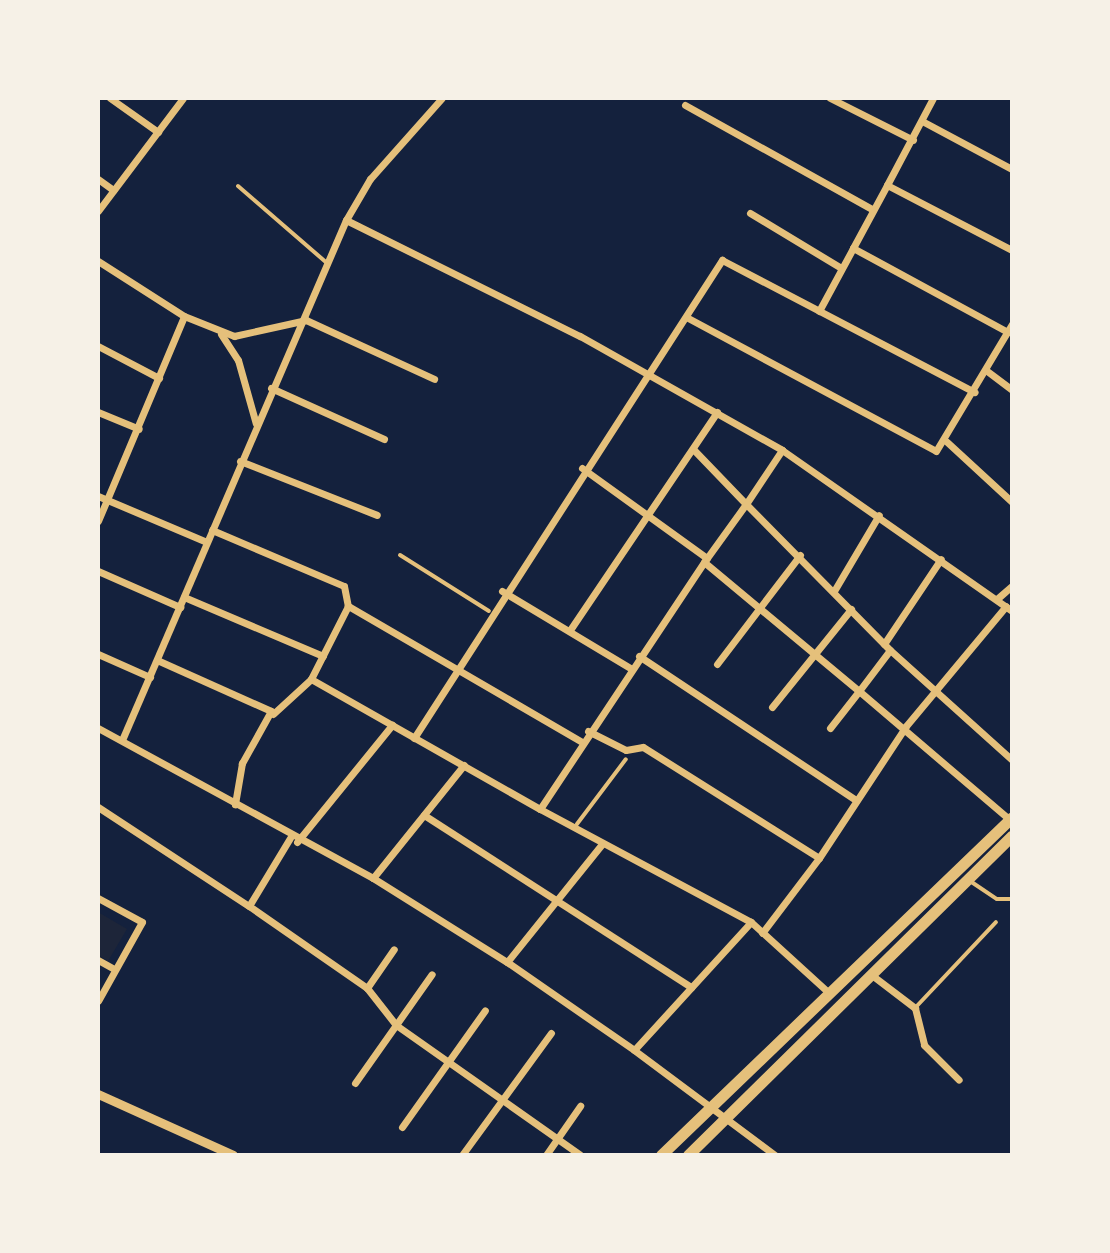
<!DOCTYPE html>
<style>
body{margin:0}
#map{position:relative;width:1110px;height:1253px;overflow:hidden;background:#14213d;font-family:"Work Sans",sans-serif}
div>[style]{position:absolute}
[style*='--x']{left:calc(var(--x)*1px);top:calc(var(--y)*1px);width:calc(var(--w)*1px);rotate:calc(var(--a)*1deg)}
.green>*{inset:0;background:#1d2539}
.service>*{height:4px;margin:-2px;padding:0 2px;transform-origin:2px;border-radius:2px;background:#e5c07b}
.minor>*{height:7px;margin:-3.5px;padding:0 3.5px;transform-origin:3.5px;border-radius:3.5px;background:#e5c07b}
.tertiary>*{height:9px;margin:-4.5px;padding:0 4.5px;transform-origin:4.5px;border-radius:4.5px;background:#e5c07b}
.primary>*{height:11px;margin:-5.5px;padding:0 5.5px;transform-origin:5.5px;border-radius:5.5px;background:#e5c07b}
span{translate:-50% -50%;white-space:nowrap;text-align:center;line-height:1.15;-webkit-text-stroke:6px #f6f1e7;paint-order:stroke}
.frame{position:absolute;inset:0;border:100px solid #f6f1e7;pointer-events:none}
</style>
<div id="map">
<div class="green">
<div style="clip-path:polygon(98px 912px,127px 929px,108px 961px,98px 955px)"></div>
</div>
<div class="service">
<div style="--x:238;--y:186;--w:118;--a:40.9"></div>
<div style="--x:400;--y:555;--w:105;--a:32.2"></div>
<div style="--x:577;--y:824;--w:81;--a:-53"></div>
<div style="--x:970;--y:881;--w:32;--a:34"></div>
<div style="--x:997;--y:899;--w:15;--a:0"></div>
<div style="--x:915;--y:1008;--w:118;--a:-46.7"></div>
</div>
<div class="minor">
<div style="--x:110;--y:98;--w:59;--a:35.3"></div>
<div style="--x:830;--y:98;--w:93;--a:26.8"></div>
<div style="--x:685;--y:105;--w:214;--a:29.1"></div>
<div style="--x:922;--y:121;--w:102;--a:28.1"></div>
<div style="--x:98;--y:179;--w:19;--a:36"></div>
<div style="--x:887;--y:185;--w:98;--a:-62.1"></div>
<div style="--x:98;--y:211;--w:141;--a:-53"></div>
<div style="--x:750;--y:213;--w:106;--a:31.1"></div>
<div style="--x:346;--y:220;--w:261;--a:26.4"></div>
<div style="--x:580;--y:336;--w:232;--a:29.4"></div>
<div style="--x:782;--y:450;--w:281;--a:35"></div>
<div style="--x:853;--y:248;--w:72;--a:-61.6"></div>
<div style="--x:887;--y:185;--w:141;--a:27.5"></div>
<div style="--x:98;--y:261;--w:102;--a:32.6"></div>
<div style="--x:819;--y:311;--w:72;--a:-61.6"></div>
<div style="--x:853;--y:248;--w:176;--a:28.5"></div>
<div style="--x:688;--y:318;--w:281;--a:28.2"></div>
<div style="--x:936;--y:451;--w:148;--a:-59.1"></div>
<div style="--x:221;--y:334;--w:31;--a:57"></div>
<div style="--x:238;--y:360;--w:66;--a:74.3"></div>
<div style="--x:98;--y:346;--w:69;--a:27.7"></div>
<div style="--x:987;--y:371;--w:31;--a:37"></div>
<div style="--x:271;--y:388;--w:124;--a:24.3"></div>
<div style="--x:98;--y:412;--w:44;--a:22.5"></div>
<div style="--x:947;--y:442;--w:88;--a:42.7"></div>
<div style="--x:693;--y:449;--w:76;--a:46.1"></div>
<div style="--x:746;--y:504;--w:65;--a:-56.3"></div>
<div style="--x:240;--y:461;--w:147;--a:21.5"></div>
<div style="--x:582;--y:468;--w:154;--a:35.8"></div>
<div style="--x:707;--y:558;--w:67;--a:-54.2"></div>
<div style="--x:746;--y:504;--w:205;--a:45.4"></div>
<div style="--x:890;--y:650;--w:164;--a:42"></div>
<div style="--x:98;--y:496;--w:118;--a:22.9"></div>
<div style="--x:98;--y:521;--w:222;--a:-67.2"></div>
<div style="--x:184;--y:316;--w:54;--a:21.8"></div>
<div style="--x:234;--y:336;--w:74;--a:-12.5"></div>
<div style="--x:306;--y:320;--w:141;--a:24.7"></div>
<div style="--x:212;--y:530;--w:143;--a:23"></div>
<div style="--x:344;--y:586;--w:20;--a:79"></div>
<div style="--x:704;--y:562;--w:202;--a:39.8"></div>
<div style="--x:859;--y:691;--w:51;--a:-52.9"></div>
<div style="--x:98;--y:571;--w:90;--a:23.7"></div>
<div style="--x:502;--y:591;--w:149;--a:31"></div>
<div style="--x:834;--y:591;--w:88;--a:-59.4"></div>
<div style="--x:184;--y:597;--w:151;--a:23"></div>
<div style="--x:998;--y:598;--w:18;--a:-41"></div>
<div style="--x:570;--y:630;--w:263;--a:-56"></div>
<div style="--x:884;--y:644;--w:102;--a:-56.2"></div>
<div style="--x:98;--y:654;--w:57;--a:23.9"></div>
<div style="--x:639;--y:656;--w:258;--a:33.6"></div>
<div style="--x:157;--y:660;--w:125;--a:24.1"></div>
<div style="--x:271;--y:711;--w:60;--a:119.1"></div>
<div style="--x:242;--y:763;--w:42;--a:99.7"></div>
<div style="--x:717;--y:664;--w:137;--a:-52.7"></div>
<div style="--x:772;--y:707;--w:126;--a:-51.1"></div>
<div style="--x:273;--y:714;--w:52;--a:-42.6"></div>
<div style="--x:98;--y:728;--w:313;--a:28.6"></div>
<div style="--x:373;--y:878;--w:158;--a:32.1"></div>
<div style="--x:830;--y:728;--w:47;--a:-51.9"></div>
<div style="--x:859;--y:691;--w:197;--a:40.5"></div>
<div style="--x:588;--y:731;--w:42;--a:26.6"></div>
<div style="--x:626;--y:750;--w:17;--a:-10"></div>
<div style="--x:643;--y:747;--w:208;--a:32.2"></div>
<div style="--x:819;--y:858;--w:94;--a:127.2"></div>
<div style="--x:414;--y:738;--w:569;--a:-57.2"></div>
<div style="--x:722;--y:260;--w:285;--a:27.6"></div>
<div style="--x:122;--y:740;--w:566;--a:-66.7"></div>
<div style="--x:346;--y:220;--w:48;--a:-59.7"></div>
<div style="--x:370;--y:179;--w:108;--a:-48.4"></div>
<div style="--x:582;--y:742;--w:271;--a:-149.8"></div>
<div style="--x:348;--y:606;--w:82;--a:116.9"></div>
<div style="--x:311;--y:679;--w:263;--a:29.6"></div>
<div style="--x:540;--y:809;--w:301;--a:-56.4"></div>
<div style="--x:98;--y:807;--w:181;--a:33.3"></div>
<div style="--x:540;--y:809;--w:239;--a:28.2"></div>
<div style="--x:751;--y:922;--w:104;--a:42.3"></div>
<div style="--x:424;--y:815;--w:318;--a:32.8"></div>
<div style="--x:290;--y:838;--w:79;--a:121.1"></div>
<div style="--x:249;--y:906;--w:144;--a:34.8"></div>
<div style="--x:367;--y:988;--w:47;--a:51.9"></div>
<div style="--x:396;--y:1025;--w:225;--a:35.2"></div>
<div style="--x:297;--y:842;--w:151;--a:-50.9"></div>
<div style="--x:602;--y:844;--w:151;--a:128.8"></div>
<div style="--x:507;--y:962;--w:155;--a:34.7"></div>
<div style="--x:819;--y:858;--w:158;--a:-56.6"></div>
<div style="--x:906;--y:726;--w:156;--a:-50.2"></div>
<div style="--x:373;--y:878;--w:145;--a:-51.2"></div>
<div style="--x:98;--y:898;--w:50;--a:28.6"></div>
<div style="--x:142;--y:922;--w:90;--a:119.1"></div>
<div style="--x:751;--y:922;--w:173;--a:132.4"></div>
<div style="--x:634;--y:1050;--w:176;--a:36.7"></div>
<div style="--x:98;--y:960;--w:18;--a:29"></div>
<div style="--x:873;--y:976;--w:53;--a:37.3"></div>
<div style="--x:915;--y:1008;--w:38;--a:76"></div>
<div style="--x:924;--y:1045;--w:49;--a:45"></div>
<div style="--x:367;--y:988;--w:47;--a:-55.3"></div>
<div style="--x:355;--y:1083;--w:133;--a:-54.8"></div>
<div style="--x:402;--y:1127;--w:143;--a:-54.6"></div>
<div style="--x:462;--y:1155;--w:151;--a:-53.9"></div>
<div style="--x:546;--y:1155;--w:60;--a:-55.2"></div>
</div>
<div class="tertiary">
<div style="--x:98;--y:1094;--w:148;--a:24.3"></div>
</div>
<div class="primary">
<div style="--x:661;--y:1155;--w:487;--a:-43.9"></div>
<div style="--x:688;--y:1155;--w:455;--a:-44.6"></div>
</div>
<div class="frame"></div>
</div>
